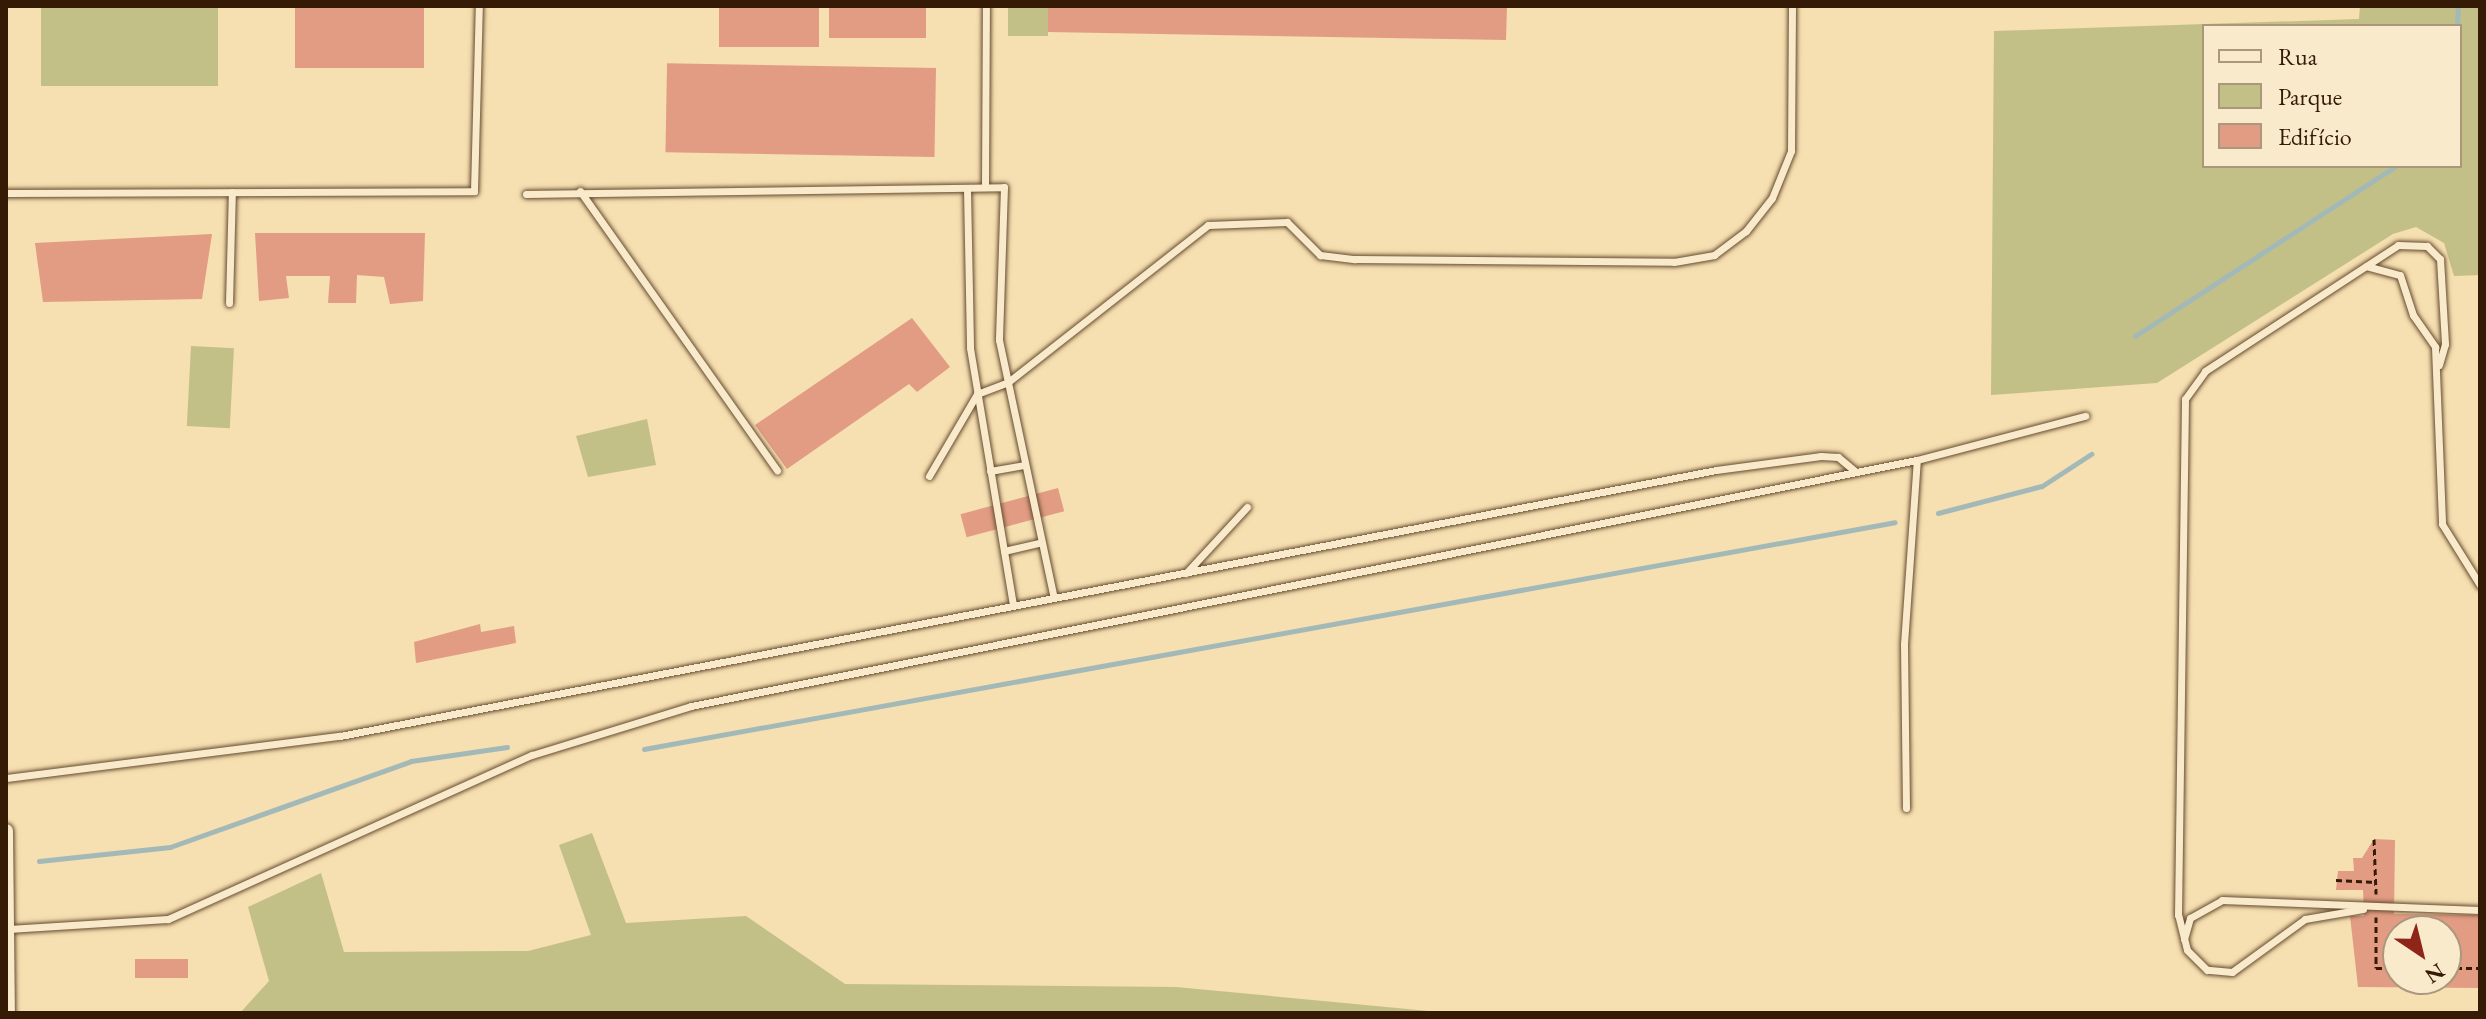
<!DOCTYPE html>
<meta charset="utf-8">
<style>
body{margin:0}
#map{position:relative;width:2486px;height:1019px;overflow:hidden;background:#f6dfb0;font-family:"EB Garamond",serif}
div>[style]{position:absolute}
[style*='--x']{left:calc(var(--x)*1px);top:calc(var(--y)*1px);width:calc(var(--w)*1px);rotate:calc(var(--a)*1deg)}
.green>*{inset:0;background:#c2c087;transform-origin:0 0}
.stream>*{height:5px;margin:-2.5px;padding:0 2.5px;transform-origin:2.5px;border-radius:2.5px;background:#a3b9b8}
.building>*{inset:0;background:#e29c84;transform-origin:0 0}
.path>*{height:3px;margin-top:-1.5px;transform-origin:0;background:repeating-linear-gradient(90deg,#351a05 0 6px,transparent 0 10px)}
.roads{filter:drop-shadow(0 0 2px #654b30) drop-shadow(0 0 2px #654b30)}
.lane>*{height:7px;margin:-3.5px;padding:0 3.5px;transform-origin:3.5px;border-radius:3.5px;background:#f9eacc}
.street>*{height:14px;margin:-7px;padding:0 7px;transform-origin:7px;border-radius:7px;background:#f9eacc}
span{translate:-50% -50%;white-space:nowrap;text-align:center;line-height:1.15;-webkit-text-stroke:8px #f9eacc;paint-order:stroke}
.frame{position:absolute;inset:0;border:8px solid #351a05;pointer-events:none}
.legend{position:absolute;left:2202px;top:24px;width:260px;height:144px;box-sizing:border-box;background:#f9eacc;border:2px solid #ab977c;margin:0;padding:10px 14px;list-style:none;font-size:24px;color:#351a05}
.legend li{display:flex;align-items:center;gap:16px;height:40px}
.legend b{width:40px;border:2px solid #ab977c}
.north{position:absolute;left:2382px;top:915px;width:80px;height:80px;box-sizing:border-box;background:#f9eacc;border:2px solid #ab977c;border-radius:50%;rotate:145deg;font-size:22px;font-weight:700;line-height:32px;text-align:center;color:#351a05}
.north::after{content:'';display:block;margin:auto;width:28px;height:36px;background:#8f2418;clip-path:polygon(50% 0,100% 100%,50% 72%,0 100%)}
</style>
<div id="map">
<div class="green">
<div style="left:41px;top:6px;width:177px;height:80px"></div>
<div style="left:1008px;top:6px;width:40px;height:30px"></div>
<div style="clip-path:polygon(evenodd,2360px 6px,2480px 6px,2480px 275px,2454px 276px,2444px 243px,2416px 227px,2393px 234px,2157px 383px,1991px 395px,1994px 31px,2359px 19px,2360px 6px,2460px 26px,2460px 166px,2204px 166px,2204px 26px,2460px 26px)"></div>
<div style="left:191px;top:346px;width:43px;height:80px;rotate:3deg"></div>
<div style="clip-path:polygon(647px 419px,656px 465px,588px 477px,576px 436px)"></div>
<div style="clip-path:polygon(592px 833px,626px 923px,746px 916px,845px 984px,1176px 987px,1450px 1013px,240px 1013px,269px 981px,248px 907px,321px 873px,344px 952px,528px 951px,591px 935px,559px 845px)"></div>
</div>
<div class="stream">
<div style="--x:2457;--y:26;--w:20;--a:-87"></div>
<div style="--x:2135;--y:336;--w:311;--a:-33.1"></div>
<div style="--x:1938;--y:513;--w:107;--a:-14.6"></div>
<div style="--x:2042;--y:486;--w:59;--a:-33.1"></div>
<div style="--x:644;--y:749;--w:1271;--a:-10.28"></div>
<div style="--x:39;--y:861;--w:132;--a:-6.1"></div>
<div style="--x:170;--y:847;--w:256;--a:-19.6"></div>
<div style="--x:411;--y:761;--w:97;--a:-8.3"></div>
</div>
<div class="building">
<div style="left:295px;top:6px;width:129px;height:62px"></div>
<div style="left:719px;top:6px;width:100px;height:41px"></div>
<div style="left:829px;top:6px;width:97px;height:32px"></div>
<div style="clip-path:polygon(1048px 6px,1507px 6px,1506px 40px,1048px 32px)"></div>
<div style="left:936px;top:68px;width:89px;height:269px;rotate:91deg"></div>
<div style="clip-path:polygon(255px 233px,425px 233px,423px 301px,390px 304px,384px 277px,357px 275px,356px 303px,328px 303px,330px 276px,286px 276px,289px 298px,259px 301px)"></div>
<div style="clip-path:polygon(212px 234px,202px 299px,43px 302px,35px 243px)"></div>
<div style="clip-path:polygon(912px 318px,950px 367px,917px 392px,909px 384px,787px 469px,755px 425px)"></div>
<div style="left:1058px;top:488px;width:24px;height:101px;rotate:75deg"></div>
<div style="clip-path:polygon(480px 624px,481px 632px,514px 626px,516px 643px,416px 663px,414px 642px)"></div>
<div style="clip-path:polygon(evenodd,2374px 839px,2395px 840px,2394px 914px,2480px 915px,2480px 988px,2358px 987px,2350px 916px,2364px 916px,2363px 890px,2336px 890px,2338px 871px,2354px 871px,2353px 858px,2362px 858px,2374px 839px,2398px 931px,2446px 931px,2446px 979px,2398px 979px,2398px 931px)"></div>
<div style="left:135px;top:959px;width:53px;height:19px"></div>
</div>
<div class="path">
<div style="--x:2374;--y:839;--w:55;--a:87.9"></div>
<div style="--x:2336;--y:880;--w:40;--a:2.9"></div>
<div style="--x:2376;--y:917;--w:51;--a:90"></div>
<div style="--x:2376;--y:968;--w:22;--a:0"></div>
<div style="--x:2446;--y:968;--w:34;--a:0"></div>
</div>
<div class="roads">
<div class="lane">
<div style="--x:985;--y:185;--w:179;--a:-89.7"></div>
<div style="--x:967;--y:189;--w:159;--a:88.9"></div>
<div style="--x:970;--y:348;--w:260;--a:80.5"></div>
<div style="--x:580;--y:191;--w:342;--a:54.8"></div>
<div style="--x:6;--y:193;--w:468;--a:-0.2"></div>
<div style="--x:474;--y:191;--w:185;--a:-88.5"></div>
<div style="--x:526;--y:194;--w:478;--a:-0.8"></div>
<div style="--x:1004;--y:187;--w:153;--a:91.9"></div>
<div style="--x:999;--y:340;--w:261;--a:78"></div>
<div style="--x:2366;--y:266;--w:35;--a:15"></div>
<div style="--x:2400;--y:275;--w:42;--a:72"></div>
<div style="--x:2413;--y:315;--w:39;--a:55"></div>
<div style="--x:2435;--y:347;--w:177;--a:87.7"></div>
<div style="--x:2442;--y:524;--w:72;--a:58.1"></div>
<div style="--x:229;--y:303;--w:111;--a:-88.5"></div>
<div style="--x:990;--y:471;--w:34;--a:-10"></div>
<div style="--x:929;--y:476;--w:95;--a:-59.7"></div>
<div style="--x:977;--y:394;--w:33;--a:-21"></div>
<div style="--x:1008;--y:382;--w:254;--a:-38.1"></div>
<div style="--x:1208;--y:225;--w:79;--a:-2.2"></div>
<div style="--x:1287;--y:222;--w:47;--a:45"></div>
<div style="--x:1320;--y:255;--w:35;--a:7"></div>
<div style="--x:1355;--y:259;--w:319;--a:0.5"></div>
<div style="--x:1674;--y:262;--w:41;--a:-9.9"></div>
<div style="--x:1714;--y:255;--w:40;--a:-37"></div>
<div style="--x:1746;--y:231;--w:42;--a:-51.8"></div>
<div style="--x:1772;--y:198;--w:51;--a:-68"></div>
<div style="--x:1791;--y:151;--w:145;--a:-89.6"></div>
<div style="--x:1004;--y:551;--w:36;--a:-13"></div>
<div style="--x:1186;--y:573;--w:90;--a:-47.3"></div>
<div style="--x:6;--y:778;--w:337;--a:-7.2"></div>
<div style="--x:340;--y:736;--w:1401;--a:-10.94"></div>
<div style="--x:1716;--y:470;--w:106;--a:-7.6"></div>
<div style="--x:1821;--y:456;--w:17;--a:3"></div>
<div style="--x:1838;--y:457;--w:23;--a:40"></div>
<div style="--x:1906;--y:808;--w:164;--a:-90.7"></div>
<div style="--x:1904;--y:644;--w:184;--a:-86"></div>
<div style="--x:2363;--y:909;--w:59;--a:170.2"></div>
<div style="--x:2305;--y:919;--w:90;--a:144"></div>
<div style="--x:2232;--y:972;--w:25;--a:-175"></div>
<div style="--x:2207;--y:970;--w:28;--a:-135"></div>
<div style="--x:2187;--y:950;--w:36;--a:-104"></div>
<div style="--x:2178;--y:915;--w:516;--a:-89.22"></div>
<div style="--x:2185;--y:399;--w:34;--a:-54"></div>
<div style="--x:2205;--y:371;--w:230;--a:-33.1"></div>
<div style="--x:2398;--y:245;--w:29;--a:2"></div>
<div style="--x:2427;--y:246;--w:18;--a:45"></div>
<div style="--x:2440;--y:259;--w:85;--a:86.6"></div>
<div style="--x:2445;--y:344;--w:22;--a:106"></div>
<div style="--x:8;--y:929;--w:160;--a:-3.6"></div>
<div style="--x:168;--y:919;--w:399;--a:-24.3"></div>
<div style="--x:532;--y:755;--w:166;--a:-17.1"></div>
<div style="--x:691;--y:706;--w:1250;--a:-11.35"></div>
<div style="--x:1917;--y:460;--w:174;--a:-14.7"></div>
<div style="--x:2184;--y:939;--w:22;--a:-74"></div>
<div style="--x:2190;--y:918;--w:37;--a:-29"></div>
<div style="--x:2222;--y:900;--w:258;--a:2.2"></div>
</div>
<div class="street">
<div style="--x:6;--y:831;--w:182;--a:89.4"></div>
</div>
</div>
<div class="frame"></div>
<ul class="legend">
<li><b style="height:10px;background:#f9eacc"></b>Rua</li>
<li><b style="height:22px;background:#c2c087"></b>Parque</li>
<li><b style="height:22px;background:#e29c84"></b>Edifício</li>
</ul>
<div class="north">N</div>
</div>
